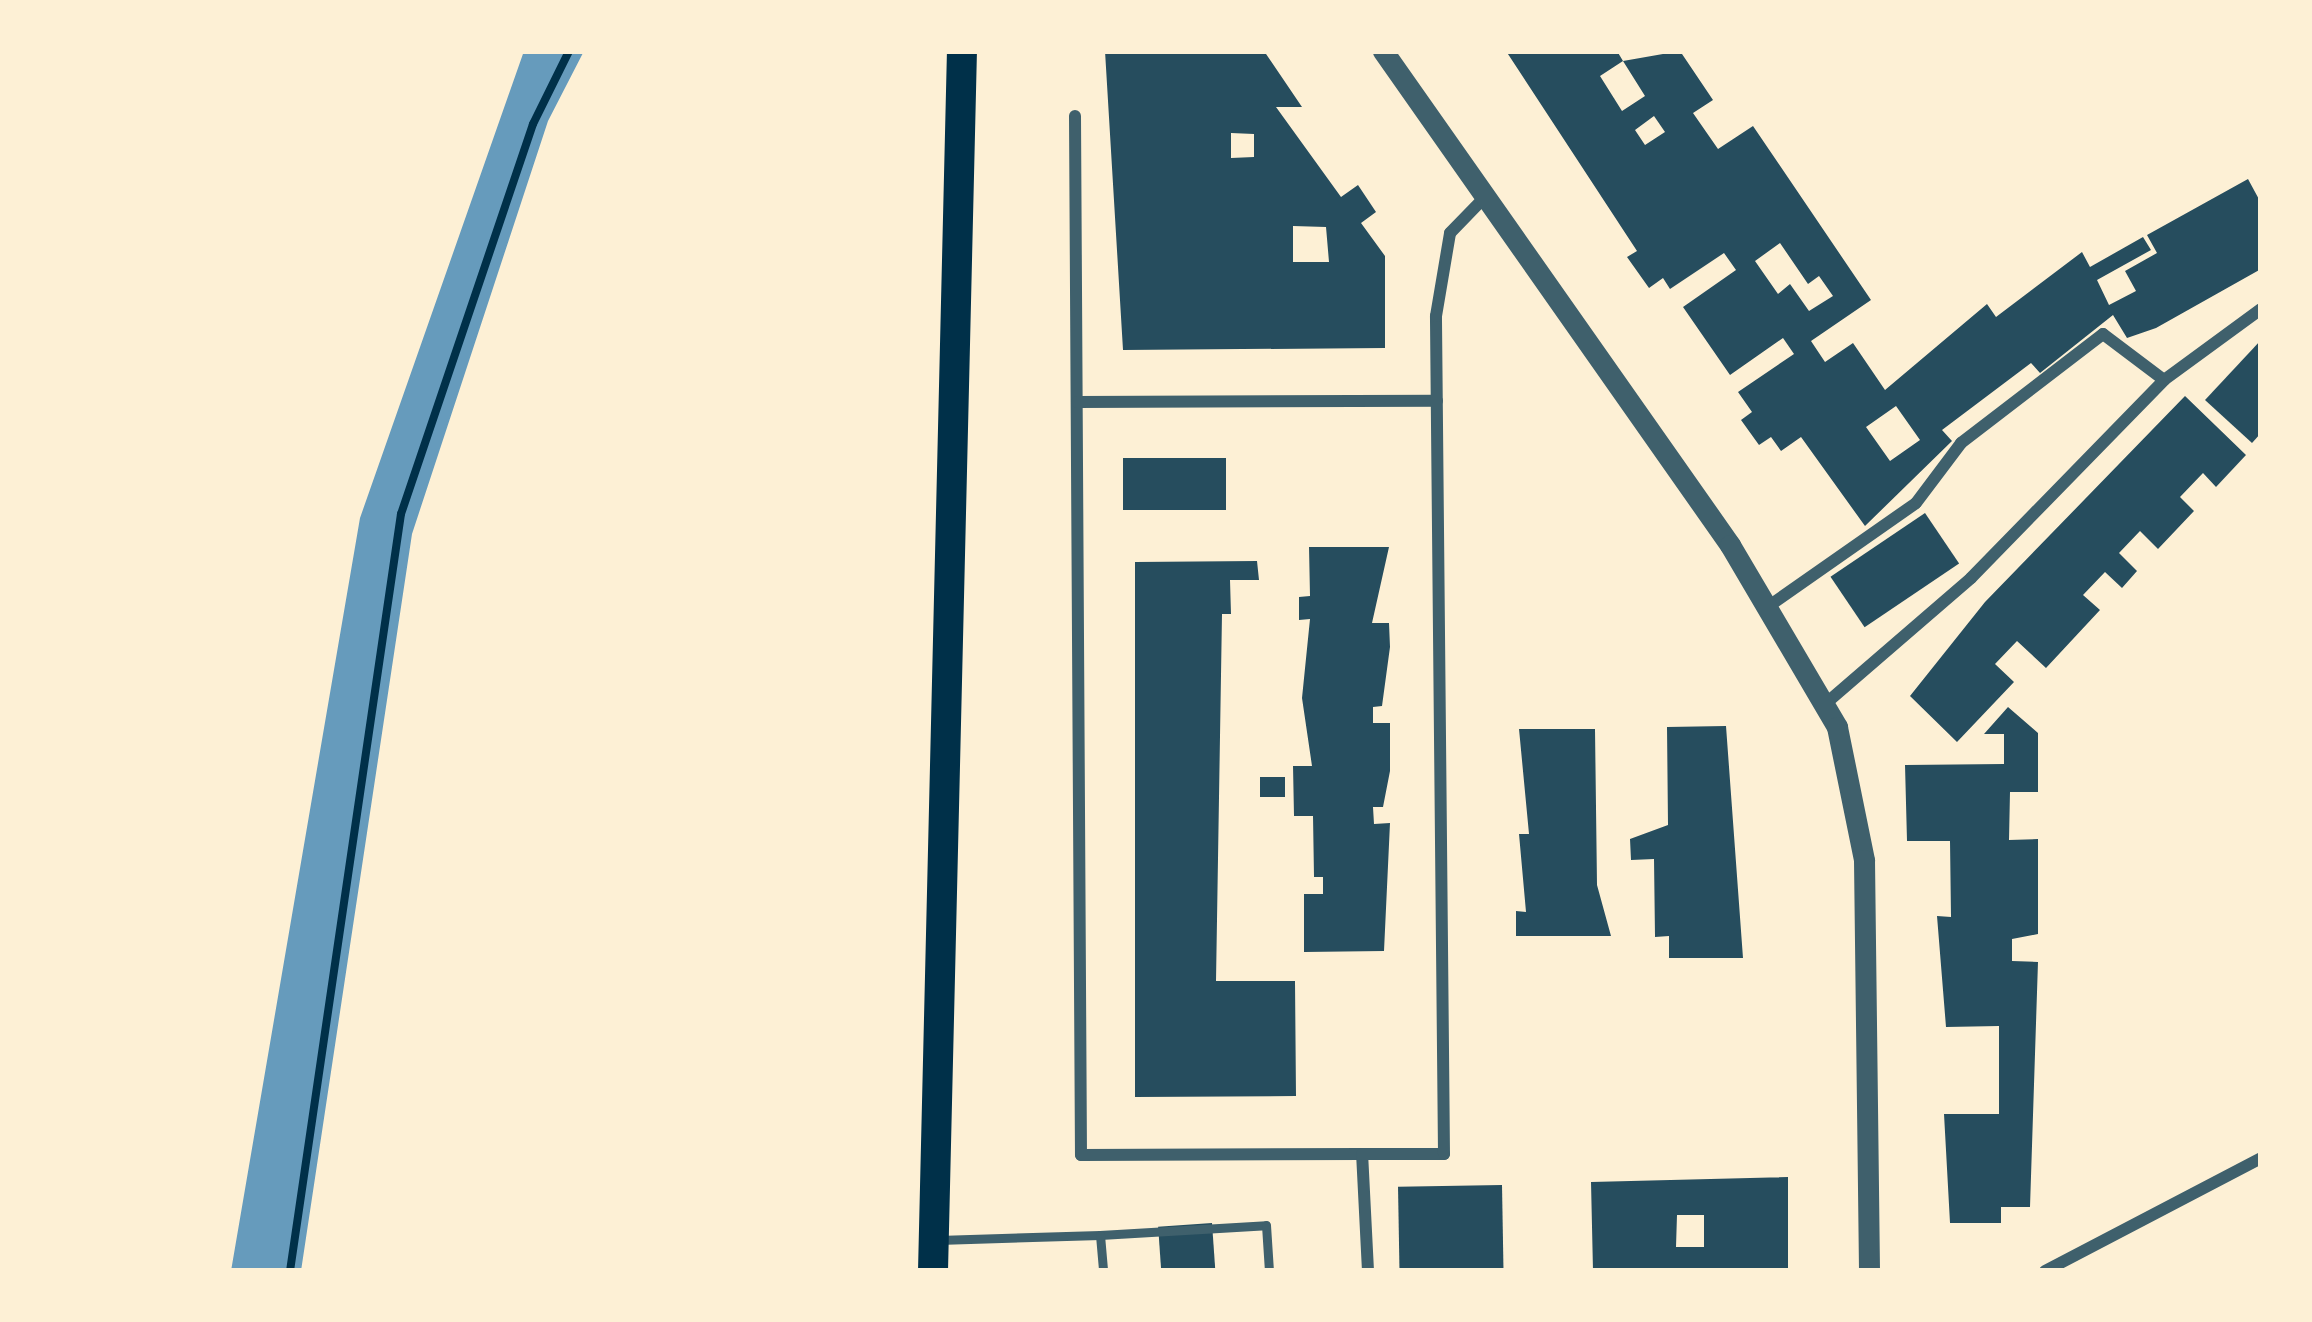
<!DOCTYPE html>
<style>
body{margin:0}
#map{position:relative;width:2312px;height:1322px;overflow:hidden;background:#fdf0d5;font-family:Rubik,sans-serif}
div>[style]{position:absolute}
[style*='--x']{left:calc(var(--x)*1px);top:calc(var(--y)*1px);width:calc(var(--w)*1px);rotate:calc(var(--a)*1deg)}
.water>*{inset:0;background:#669bbc}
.building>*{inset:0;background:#264d5e;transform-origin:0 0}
.path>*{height:8px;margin:-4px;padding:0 4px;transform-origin:4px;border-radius:4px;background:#003049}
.service>*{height:9px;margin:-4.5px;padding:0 4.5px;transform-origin:4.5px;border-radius:4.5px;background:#3f606c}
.minor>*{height:12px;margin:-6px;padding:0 6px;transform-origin:6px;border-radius:6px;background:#3f606c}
.tertiary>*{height:21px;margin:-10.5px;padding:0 10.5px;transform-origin:10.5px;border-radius:10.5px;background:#3f606c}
.primary>*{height:30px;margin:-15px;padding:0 15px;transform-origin:15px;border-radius:15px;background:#003049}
span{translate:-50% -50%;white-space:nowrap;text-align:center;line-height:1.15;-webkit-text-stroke:10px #fdf0d5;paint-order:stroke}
.frame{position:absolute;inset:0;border:54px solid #fdf0d5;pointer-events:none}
</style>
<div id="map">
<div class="water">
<div style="clip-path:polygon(524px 51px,584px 51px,548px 121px,412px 534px,301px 1271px,231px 1271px,360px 518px)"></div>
</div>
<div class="building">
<div style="clip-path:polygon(evenodd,1105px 51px,1264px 51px,1302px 107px,1276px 107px,1341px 197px,1358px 185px,1376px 212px,1361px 223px,1385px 256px,1385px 348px,1123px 350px,1105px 51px,1231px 133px,1254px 134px,1254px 157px,1231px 158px,1231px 133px,1105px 51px,1293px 226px,1326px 227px,1329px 262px,1293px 262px,1293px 226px)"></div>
<div style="clip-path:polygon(evenodd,1506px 51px,1617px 51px,1623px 61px,1600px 76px,1622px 111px,1645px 96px,1623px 61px,1680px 51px,1713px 100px,1693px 113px,1718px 149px,1753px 126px,1871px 300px,1811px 341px,1825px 362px,1853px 343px,1885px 390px,1987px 304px,1996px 317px,2082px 252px,2090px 267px,2143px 237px,2151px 250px,2097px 280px,2109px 305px,2136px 291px,2125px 271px,2157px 253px,2147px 235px,2248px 179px,2261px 203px,2261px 269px,2156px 328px,2127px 338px,2113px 315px,2040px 373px,2031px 363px,1942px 430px,1952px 441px,1865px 526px,1801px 437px,1781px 451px,1771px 437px,1759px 445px,1741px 420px,1752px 412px,1738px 392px,1794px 354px,1783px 338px,1730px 375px,1683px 307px,1736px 270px,1724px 253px,1670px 289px,1663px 278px,1649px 288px,1627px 257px,1637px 251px,1506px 51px,1654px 116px,1665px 132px,1645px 145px,1635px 130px,1654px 116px,1506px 51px,1780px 243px,1808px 284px,1819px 276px,1833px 296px,1809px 311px,1790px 284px,1778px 294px,1755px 261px,1780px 243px,1506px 51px,1896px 406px,1920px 440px,1890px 461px,1866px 427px,1896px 406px)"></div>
<div style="clip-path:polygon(2261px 340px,2261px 433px,2252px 443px,2205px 400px)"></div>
<div style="clip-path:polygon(2185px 396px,2246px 455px,2216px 487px,2203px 473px,2180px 497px,2194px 511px,2158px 549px,2140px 531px,2119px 553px,2137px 571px,2122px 588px,2105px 572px,2083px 595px,2100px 610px,2046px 668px,2017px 641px,1995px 664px,2014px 682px,1957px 742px,1910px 696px,1985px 602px)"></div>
<div style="left:1226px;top:458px;width:52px;height:103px;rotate:90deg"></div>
<div style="left:1925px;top:513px;width:61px;height:114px;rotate:56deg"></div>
<div style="clip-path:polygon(1309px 547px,1389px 547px,1372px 623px,1389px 623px,1390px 647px,1382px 706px,1373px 707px,1373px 723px,1390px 723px,1390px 771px,1383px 807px,1373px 807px,1374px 824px,1390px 823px,1384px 951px,1304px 952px,1304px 894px,1323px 894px,1323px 877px,1314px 877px,1313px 816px,1294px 816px,1293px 766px,1312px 766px,1302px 698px,1310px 619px,1299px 620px,1299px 597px,1310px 596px)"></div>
<div style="clip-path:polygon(1257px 561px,1259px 580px,1230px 580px,1231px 614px,1222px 614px,1216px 981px,1295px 981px,1296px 1096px,1135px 1097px,1135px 562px)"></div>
<div style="clip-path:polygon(2008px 707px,2038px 733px,2038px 792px,2010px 792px,2009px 840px,2038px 839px,2038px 934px,2012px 939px,2012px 961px,2038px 962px,2030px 1207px,2001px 1207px,2001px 1223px,1950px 1223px,1944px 1114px,1999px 1114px,1999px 1026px,1946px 1027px,1937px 916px,1951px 917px,1950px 841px,1907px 841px,1905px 765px,2004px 764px,2004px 734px,1984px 734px)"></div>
<div style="clip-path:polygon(1726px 726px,1743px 958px,1669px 958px,1669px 936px,1655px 937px,1654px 859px,1631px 860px,1630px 839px,1668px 825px,1667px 727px)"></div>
<div style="clip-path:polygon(1519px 729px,1595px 729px,1597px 885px,1611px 936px,1516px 936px,1516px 911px,1526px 912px,1519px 834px,1529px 834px)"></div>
<div style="left:1285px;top:777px;width:20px;height:25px;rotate:90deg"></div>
<div style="clip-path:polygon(evenodd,1788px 1177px,1788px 1271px,1593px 1271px,1591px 1182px,1788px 1177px,1677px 1215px,1704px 1215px,1704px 1247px,1676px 1247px,1677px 1215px)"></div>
<div style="left:1502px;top:1185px;width:86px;height:104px;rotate:89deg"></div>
<div style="left:1212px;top:1223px;width:48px;height:54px;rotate:86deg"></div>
</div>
<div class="path">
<div style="--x:290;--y:1271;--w:765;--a:-81.66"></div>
<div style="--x:401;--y:514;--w:412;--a:-71.3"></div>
<div style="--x:533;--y:124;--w:81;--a:-63.7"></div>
</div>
<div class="service">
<div style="--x:1100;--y:1235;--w:166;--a:-3.4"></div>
<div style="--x:1266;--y:1225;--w:46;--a:86.3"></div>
<div style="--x:938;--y:1240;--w:162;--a:-1.8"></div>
<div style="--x:1100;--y:1235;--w:36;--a:85"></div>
</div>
<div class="minor">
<div style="--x:1075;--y:116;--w:1039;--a:89.67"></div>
<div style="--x:1081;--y:1155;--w:281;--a:-0.2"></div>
<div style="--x:1077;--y:402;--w:360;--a:-0.2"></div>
<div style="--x:1769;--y:606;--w:179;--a:-35"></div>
<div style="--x:1916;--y:503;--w:75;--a:-53.1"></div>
<div style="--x:1961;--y:443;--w:179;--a:-37.5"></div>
<div style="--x:2103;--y:334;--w:76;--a:37"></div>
<div style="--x:1824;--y:705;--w:194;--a:-40.8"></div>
<div style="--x:1971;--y:578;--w:277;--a:-45.7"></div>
<div style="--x:2164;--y:380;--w:120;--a:-36.2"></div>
<div style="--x:1368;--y:1271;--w:117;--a:-92.9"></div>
<div style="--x:1362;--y:1154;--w:82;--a:0"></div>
<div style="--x:1444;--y:1154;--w:838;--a:-90.55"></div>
<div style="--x:1436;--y:316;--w:84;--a:-80.4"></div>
<div style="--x:1450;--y:233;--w:50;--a:-45.8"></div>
<div style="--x:2045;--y:1271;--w:244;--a:-27.6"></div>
</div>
<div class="tertiary">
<div style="--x:1383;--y:51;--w:604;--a:54.91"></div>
<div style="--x:1730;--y:545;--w:211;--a:59.5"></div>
<div style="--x:1837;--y:727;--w:136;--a:78.5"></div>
<div style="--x:1864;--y:860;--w:411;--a:89.3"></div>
</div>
<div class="primary">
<div style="--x:933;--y:1271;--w:1220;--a:-88.64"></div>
</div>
<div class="frame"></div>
</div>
